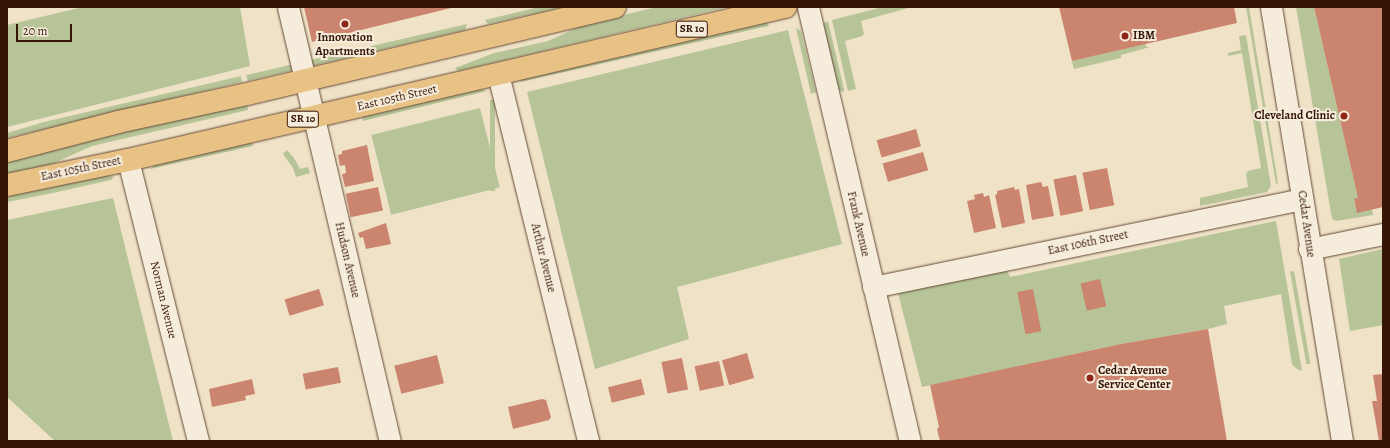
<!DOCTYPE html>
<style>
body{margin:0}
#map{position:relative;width:1390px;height:448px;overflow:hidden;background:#efe2c7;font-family:Alegreya,serif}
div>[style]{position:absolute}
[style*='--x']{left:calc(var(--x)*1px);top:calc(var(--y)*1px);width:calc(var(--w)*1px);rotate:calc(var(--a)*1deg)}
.green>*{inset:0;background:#b6c498;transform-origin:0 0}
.building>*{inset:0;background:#cb856e;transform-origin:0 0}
.roads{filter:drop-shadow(0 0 1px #644836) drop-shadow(0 0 1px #644836)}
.minor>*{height:21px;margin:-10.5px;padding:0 10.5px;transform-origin:10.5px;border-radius:10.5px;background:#f5ecdb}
.major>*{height:22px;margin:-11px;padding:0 11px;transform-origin:11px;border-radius:11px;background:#e8c184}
.dots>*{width:11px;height:11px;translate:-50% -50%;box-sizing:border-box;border:2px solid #f5ecdb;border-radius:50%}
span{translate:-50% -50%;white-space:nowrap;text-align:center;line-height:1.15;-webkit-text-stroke:4px #f5ecdb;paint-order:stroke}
.shield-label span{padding:1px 3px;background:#f5ecdb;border:1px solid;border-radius:3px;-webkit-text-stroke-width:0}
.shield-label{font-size:11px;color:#361506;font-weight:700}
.poi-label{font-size:12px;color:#361506;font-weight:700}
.left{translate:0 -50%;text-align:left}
.right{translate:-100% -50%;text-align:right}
.street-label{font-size:12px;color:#361506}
.frame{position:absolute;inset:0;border:8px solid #361506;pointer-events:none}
.scale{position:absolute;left:16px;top:24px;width:56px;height:18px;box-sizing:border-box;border:2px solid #361506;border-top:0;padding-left:5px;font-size:12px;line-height:14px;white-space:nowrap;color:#361506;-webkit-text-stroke:3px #f5ecdb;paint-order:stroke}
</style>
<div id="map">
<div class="green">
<div style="clip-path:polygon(83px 7px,240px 7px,250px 66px,7px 127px,7px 25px)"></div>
<div style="clip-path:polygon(539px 7px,563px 7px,488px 24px,485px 20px)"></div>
<div style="clip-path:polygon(657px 7px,728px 7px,458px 71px,455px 68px,494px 53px,548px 41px,585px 24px)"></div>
<div style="clip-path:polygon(883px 7px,912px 7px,861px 21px,864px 34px,862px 36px,845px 41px,856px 89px,848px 91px,832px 20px)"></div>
<div style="clip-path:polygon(1246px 7px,1249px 7px,1278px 183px,1276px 184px)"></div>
<div style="clip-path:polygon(1296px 7px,1314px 7px,1358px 198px,1354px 200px,1357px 212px,1372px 209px,1373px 215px,1336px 221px,1332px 219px)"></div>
<div style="clip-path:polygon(766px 20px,769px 26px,520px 82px,524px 78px)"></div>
<div style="clip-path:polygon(828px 21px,844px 89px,844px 92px,838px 90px,823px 27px,824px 23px)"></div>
<div style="clip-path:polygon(467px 24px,465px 30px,248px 81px,246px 75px)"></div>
<div style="clip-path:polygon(796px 28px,801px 31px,816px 92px,811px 94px)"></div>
<div style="clip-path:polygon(788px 30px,842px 244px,677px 287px,689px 339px,595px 369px,527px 92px)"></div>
<div style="clip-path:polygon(1246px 35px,1271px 186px,1267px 192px,1200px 206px,1200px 198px,1248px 187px,1246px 174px,1248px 171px,1261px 168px,1242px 53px,1228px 56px,1228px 53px,1241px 50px,1239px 36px)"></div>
<div style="clip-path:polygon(1145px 44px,1147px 47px,1150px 47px,1121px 55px,1121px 58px,1074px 69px,1072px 61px)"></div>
<div style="clip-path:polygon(241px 76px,242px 82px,7px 138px,7px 133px,44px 122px)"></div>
<div style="clip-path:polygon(478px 88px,487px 91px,363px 121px,362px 114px)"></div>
<div style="left:490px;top:100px;width:5px;height:91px"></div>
<div style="clip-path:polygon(247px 103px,248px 110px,92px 146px,50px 165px,7px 174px,7px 160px,43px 150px)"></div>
<div style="left:480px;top:108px;width:82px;height:112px;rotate:76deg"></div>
<div style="clip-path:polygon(252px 140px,253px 146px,150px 169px,157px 163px)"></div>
<div style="clip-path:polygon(287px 150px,294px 158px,300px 169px,308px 167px,310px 173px,296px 177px,293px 168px,283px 154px)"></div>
<div style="clip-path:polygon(106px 175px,114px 177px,111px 180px,53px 193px,7px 202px,7px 196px)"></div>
<div style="clip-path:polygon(113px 198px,173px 441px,55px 441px,7px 397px,7px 220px)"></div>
<div style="clip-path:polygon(1276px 221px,1302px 371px,1297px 369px,1292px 364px,1281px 294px,1224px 306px,1227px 324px,1208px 329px,1121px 344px,922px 387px,898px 293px,1006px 269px,1010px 277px)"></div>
<div style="clip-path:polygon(1383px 249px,1383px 325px,1350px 331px,1339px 259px)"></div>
<div style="left:1294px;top:271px;width:94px;height:4px;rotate:80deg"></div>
</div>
<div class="building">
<div style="clip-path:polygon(304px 7px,451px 7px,451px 8px,312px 42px)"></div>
<div style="clip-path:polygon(1059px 7px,1234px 7px,1237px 23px,1072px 61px)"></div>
<div style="clip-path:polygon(1314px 7px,1383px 7px,1383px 207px,1357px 213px,1354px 199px,1358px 198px)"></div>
<div style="left:916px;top:129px;width:18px;height:41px;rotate:74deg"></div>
<div style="clip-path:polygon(367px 145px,374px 181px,345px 187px,342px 174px,346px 173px,345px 165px,340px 166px,338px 155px,342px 154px,342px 151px)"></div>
<div style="left:923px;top:152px;width:19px;height:42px;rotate:74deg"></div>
<div style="left:1107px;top:168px;width:38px;height:25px;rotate:79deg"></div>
<div style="left:1076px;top:175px;width:37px;height:23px;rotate:79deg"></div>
<div style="clip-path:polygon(1041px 182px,1043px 187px,1048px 186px,1054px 216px,1032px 220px,1026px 185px)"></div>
<div style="left:378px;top:187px;width:24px;height:33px;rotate:78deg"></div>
<div style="clip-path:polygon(1014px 187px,1015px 190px,1019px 189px,1025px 223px,1002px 228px,995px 195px,997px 194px,997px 191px)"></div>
<div style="clip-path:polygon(983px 193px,984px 197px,989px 195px,996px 228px,974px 233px,967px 201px,975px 199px,974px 195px)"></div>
<div style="clip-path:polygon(386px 223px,391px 244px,366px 249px,363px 237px,360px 238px,358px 233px)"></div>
<div style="left:1100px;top:279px;width:28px;height:20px;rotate:77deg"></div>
<div style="left:319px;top:289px;width:17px;height:36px;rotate:73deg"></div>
<div style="left:1033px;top:289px;width:43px;height:16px;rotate:79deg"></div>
<div style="clip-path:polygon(1208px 329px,1227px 441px,940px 441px,937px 429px,939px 427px,930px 385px,1121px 344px)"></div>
<div style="left:747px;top:353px;width:26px;height:26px;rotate:74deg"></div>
<div style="left:437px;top:355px;width:29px;height:44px;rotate:76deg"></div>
<div style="left:682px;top:358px;width:32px;height:21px;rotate:79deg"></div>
<div style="left:719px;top:361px;width:25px;height:25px;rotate:78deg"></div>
<div style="left:338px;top:367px;width:16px;height:36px;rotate:79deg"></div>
<div style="clip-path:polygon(1383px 374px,1383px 441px,1379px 441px,1372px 401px,1377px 401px,1373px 375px)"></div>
<div style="clip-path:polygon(252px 379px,255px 394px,245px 396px,246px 400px,212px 407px,209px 389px)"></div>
<div style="left:641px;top:379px;width:16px;height:34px;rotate:76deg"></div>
<div style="clip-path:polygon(542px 399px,546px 400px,551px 417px,549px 420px,513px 429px,508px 407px)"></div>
</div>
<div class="roads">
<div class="minor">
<div style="--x:288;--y:7;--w:446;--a:76.8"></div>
<div style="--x:808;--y:7;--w:446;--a:76.8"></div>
<div style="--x:1271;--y:7;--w:440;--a:80.7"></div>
<div style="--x:498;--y:74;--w:378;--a:76.2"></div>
<div style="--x:128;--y:160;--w:290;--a:76"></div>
<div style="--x:1309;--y:249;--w:76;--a:-11.5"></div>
<div style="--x:873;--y:287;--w:438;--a:-11.6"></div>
</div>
<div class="major">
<div style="--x:7;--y:151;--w:115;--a:-14.6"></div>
<div style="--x:118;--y:122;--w:132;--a:-12.2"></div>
<div style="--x:247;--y:94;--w:378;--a:-13.3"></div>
<div style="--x:7;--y:185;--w:124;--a:-11.7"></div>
<div style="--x:128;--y:160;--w:675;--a:-13.11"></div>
</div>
</div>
<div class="dots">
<div style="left:345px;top:24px;background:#8f2418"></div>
<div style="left:1125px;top:36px;background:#8f2418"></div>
<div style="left:1344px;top:116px;background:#8f2418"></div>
<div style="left:1090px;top:378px;background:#8f2418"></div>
</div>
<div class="shield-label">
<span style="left:692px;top:29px">SR 10</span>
<span style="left:303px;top:119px">SR 10</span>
</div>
<div class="poi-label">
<span class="left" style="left:1133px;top:36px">IBM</span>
<span style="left:345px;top:45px">Innovation<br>Apartments</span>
<span class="right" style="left:1335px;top:116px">Cleveland Clinic</span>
<span class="left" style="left:1098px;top:378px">Cedar Avenue<br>Service Center</span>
</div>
<div class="street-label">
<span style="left:397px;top:98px;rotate:-13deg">East 105th Street</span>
<span style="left:81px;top:169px;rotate:-12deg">East 105th Street</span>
<span style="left:858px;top:224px;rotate:77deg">Frank Avenue</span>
<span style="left:1306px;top:224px;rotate:82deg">Cedar Avenue</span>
<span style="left:1088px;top:243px;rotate:-12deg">East 106th Street</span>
<span style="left:543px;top:258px;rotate:76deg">Arthur Avenue</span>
<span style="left:347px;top:260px;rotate:77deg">Hudson Avenue</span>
<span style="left:163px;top:300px;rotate:76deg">Norman Avenue</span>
</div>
<div class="frame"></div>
<div class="scale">20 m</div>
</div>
